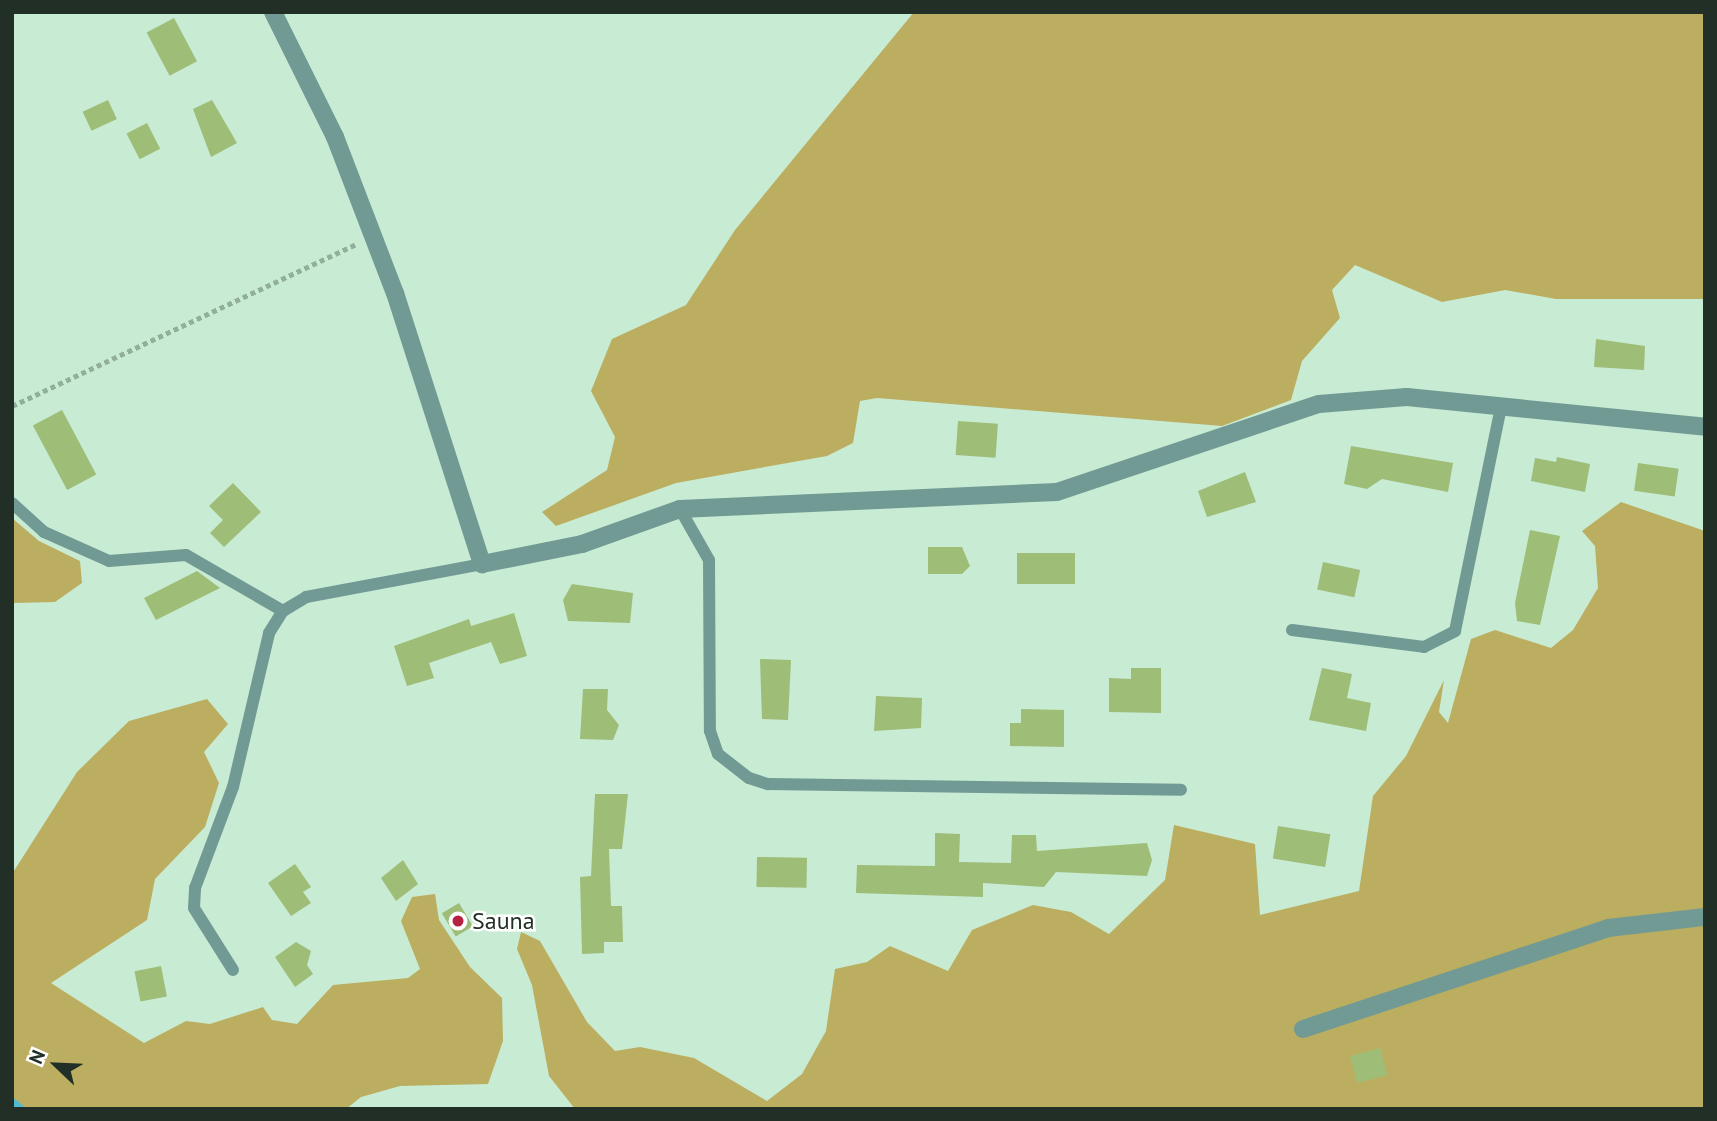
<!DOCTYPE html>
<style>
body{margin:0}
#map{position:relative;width:1717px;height:1121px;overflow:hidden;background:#c8ebd4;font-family:"PT Sans",sans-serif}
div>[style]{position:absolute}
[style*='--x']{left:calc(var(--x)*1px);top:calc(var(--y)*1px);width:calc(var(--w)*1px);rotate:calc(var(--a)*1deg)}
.forest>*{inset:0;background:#bcae60}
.stream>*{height:7px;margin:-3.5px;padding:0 3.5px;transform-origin:3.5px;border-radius:3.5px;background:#52bbd0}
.building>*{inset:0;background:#9ebd77;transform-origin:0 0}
.path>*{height:4.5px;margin-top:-2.25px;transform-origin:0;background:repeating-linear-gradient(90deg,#92ae9c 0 5px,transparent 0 8.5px)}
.service>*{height:12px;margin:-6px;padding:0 6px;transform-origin:6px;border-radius:6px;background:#729a94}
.minor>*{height:18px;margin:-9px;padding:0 9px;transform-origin:9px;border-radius:9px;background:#729a94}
.dots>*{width:19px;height:19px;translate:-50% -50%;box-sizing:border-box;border:4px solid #fff;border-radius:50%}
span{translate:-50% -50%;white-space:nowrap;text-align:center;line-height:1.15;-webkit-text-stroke:5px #fff;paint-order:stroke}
.poi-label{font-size:24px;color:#222f27}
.left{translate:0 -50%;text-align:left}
.frame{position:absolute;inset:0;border:14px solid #222f27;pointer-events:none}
.north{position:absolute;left:21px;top:1030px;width:70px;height:70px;-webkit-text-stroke:5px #fff;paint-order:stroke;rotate:293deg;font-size:19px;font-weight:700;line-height:28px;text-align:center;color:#222f27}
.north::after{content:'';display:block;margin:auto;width:24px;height:32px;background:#222f27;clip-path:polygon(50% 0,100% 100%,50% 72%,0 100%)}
</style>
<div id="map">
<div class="forest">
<div style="clip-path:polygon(914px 12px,1705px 12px,1705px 299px,1556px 299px,1505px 290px,1442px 302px,1355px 265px,1332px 290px,1340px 318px,1302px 361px,1291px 400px,1222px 426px,877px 398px,860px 401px,853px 443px,827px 456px,676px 483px,556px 526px,542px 512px,607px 470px,615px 437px,591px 391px,612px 339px,686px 305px,735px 230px)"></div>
<div style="clip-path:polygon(1621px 502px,1705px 531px,1705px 1109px,575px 1109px,549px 1076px,532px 985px,517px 949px,521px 932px,540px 941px,587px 1022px,615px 1051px,640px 1047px,694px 1058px,767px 1101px,802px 1074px,826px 1031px,835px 969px,867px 962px,890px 946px,948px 971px,972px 930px,1033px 905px,1071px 912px,1109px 934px,1165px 880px,1174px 825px,1255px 844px,1260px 915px,1359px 891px,1373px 796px,1406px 756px,1444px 680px,1439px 712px,1448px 723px,1471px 639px,1495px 630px,1551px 648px,1573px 630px,1598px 588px,1595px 546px,1582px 531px)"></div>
<div style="clip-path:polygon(12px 518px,39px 541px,80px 561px,82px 583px,55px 602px,12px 603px)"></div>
<div style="clip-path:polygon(207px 699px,228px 724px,204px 752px,219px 783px,205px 827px,155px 879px,147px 920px,51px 983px,144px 1043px,186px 1021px,210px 1024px,263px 1007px,272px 1020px,297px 1024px,333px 985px,408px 978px,420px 969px,401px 921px,412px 897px,435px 894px,439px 920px,470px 967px,502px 998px,503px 1041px,488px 1084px,400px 1086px,361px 1097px,346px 1109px,12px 1109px,12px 874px,77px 772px,129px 721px)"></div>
</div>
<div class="stream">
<div style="--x:12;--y:1101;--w:13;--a:39"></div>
</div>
<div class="building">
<div style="left:174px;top:18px;width:49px;height:31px;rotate:62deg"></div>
<div style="left:108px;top:100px;width:21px;height:28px;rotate:65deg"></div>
<div style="clip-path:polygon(212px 100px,237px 143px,211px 157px,193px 109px)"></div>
<div style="left:147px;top:123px;width:29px;height:23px;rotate:63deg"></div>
<div style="clip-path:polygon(1596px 339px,1645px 346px,1644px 370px,1594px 367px)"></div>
<div style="left:62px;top:410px;width:73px;height:33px;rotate:62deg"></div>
<div style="left:958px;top:421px;width:40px;height:34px;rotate:4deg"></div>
<div style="clip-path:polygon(1351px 446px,1453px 463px,1448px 492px,1382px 479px,1367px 489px,1344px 484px)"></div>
<div style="clip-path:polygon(1557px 457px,1590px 464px,1585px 492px,1531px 481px,1535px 458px,1556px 462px)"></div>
<div style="left:1638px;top:463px;width:41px;height:28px;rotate:8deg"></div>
<div style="clip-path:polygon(1245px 472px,1256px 502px,1207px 517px,1198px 491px)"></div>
<div style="clip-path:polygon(233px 483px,261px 512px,224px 547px,210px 533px,223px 520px,209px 506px)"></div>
<div style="clip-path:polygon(1530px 530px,1560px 536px,1540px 625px,1517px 621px,1515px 603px)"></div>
<div style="clip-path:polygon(928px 547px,962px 547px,970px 566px,962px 574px,928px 574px)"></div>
<div style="left:1017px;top:553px;width:58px;height:31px"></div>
<div style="left:1323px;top:562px;width:38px;height:28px;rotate:12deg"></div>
<div style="clip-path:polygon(197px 571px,220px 588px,156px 620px,144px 598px)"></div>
<div style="clip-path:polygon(572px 584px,633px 593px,630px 623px,568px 621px,563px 600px)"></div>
<div style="clip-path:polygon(514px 613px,527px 656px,500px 664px,491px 642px,429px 663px,434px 678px,407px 686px,394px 646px,469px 619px,471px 626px)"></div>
<div style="clip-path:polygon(760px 659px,791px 660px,788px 720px,762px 719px)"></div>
<div style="clip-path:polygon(1131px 668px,1161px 668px,1161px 713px,1109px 712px,1109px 678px,1131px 679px)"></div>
<div style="clip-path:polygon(1322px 668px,1352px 674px,1347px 698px,1371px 703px,1366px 731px,1309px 720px)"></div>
<div style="clip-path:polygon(583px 689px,608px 689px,607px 710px,619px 725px,613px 740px,580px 739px)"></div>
<div style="clip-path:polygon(876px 696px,922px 698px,921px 728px,874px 731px)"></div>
<div style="clip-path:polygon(1021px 709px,1064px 710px,1064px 747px,1010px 746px,1010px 723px,1021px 723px)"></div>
<div style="clip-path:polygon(595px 794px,628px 794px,622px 849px,609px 849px,611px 906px,622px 906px,623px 942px,604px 942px,604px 953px,582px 954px,580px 877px,591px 876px)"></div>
<div style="left:1278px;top:826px;width:53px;height:33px;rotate:9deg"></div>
<div style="clip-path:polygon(935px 833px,960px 834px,959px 862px,1011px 863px,1012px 835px,1036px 835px,1037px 851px,1147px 843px,1152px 860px,1147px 876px,1056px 872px,1044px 887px,983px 883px,983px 897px,856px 893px,857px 865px,935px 866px)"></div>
<div style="left:757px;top:857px;width:50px;height:30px;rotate:1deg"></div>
<div style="clip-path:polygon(403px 860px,418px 884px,396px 901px,381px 878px)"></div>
<div style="clip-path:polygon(295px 864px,311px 887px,303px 892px,311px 903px,291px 916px,268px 883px)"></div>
<div style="left:459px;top:903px;width:27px;height:20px;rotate:59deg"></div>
<div style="clip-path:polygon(296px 942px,311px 951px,307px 965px,313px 974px,295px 987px,275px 957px)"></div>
<div style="left:161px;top:966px;width:31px;height:27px;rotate:79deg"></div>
<div style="left:1380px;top:1048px;width:28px;height:31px;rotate:75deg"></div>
</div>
<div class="path">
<div style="--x:12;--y:406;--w:380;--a:-25.2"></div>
</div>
<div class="service">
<div style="--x:12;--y:503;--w:43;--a:42.2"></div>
<div style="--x:44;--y:532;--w:71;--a:24"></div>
<div style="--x:109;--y:561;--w:77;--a:-4.5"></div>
<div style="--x:186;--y:555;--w:112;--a:30"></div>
<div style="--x:680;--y:509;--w:59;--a:60.4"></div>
<div style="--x:709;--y:560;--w:171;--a:89.7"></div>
<div style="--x:710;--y:731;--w:24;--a:71"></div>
<div style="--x:718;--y:754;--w:39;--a:38"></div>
<div style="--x:749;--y:778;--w:20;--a:18"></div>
<div style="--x:768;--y:784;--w:413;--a:0.8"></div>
<div style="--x:1292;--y:630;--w:133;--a:7.3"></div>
<div style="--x:1424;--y:647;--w:35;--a:-27"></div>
<div style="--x:1455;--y:631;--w:229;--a:-78.4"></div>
<div style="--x:233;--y:970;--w:73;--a:-122.2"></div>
<div style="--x:194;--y:908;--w:20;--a:-87"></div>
<div style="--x:195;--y:888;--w:108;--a:-69.4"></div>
<div style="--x:233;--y:787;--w:158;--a:-76.8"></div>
<div style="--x:269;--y:633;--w:26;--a:-58"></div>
<div style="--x:283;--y:611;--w:27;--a:-31"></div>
<div style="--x:306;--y:597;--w:179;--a:-10.6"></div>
</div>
<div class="minor">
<div style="--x:273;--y:12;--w:140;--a:63.6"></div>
<div style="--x:335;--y:137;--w:167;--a:69"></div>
<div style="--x:395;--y:293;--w:285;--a:72.2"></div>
<div style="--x:482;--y:564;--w:102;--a:-11.3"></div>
<div style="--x:582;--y:544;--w:104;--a:-19.7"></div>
<div style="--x:680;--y:509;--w:377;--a:-2.6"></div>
<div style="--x:1057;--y:492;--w:276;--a:-18.6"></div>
<div style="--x:1319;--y:404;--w:88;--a:-4.5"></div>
<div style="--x:1407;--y:397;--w:300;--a:5.7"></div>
<div style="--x:1303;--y:1029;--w:321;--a:-18.3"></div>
<div style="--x:1608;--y:928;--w:98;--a:-6.5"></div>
</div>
<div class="dots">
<div style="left:458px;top:921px;background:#b52343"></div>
</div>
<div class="poi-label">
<span class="left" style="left:472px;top:921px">Sauna</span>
</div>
<div class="frame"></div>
<div class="north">N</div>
</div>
